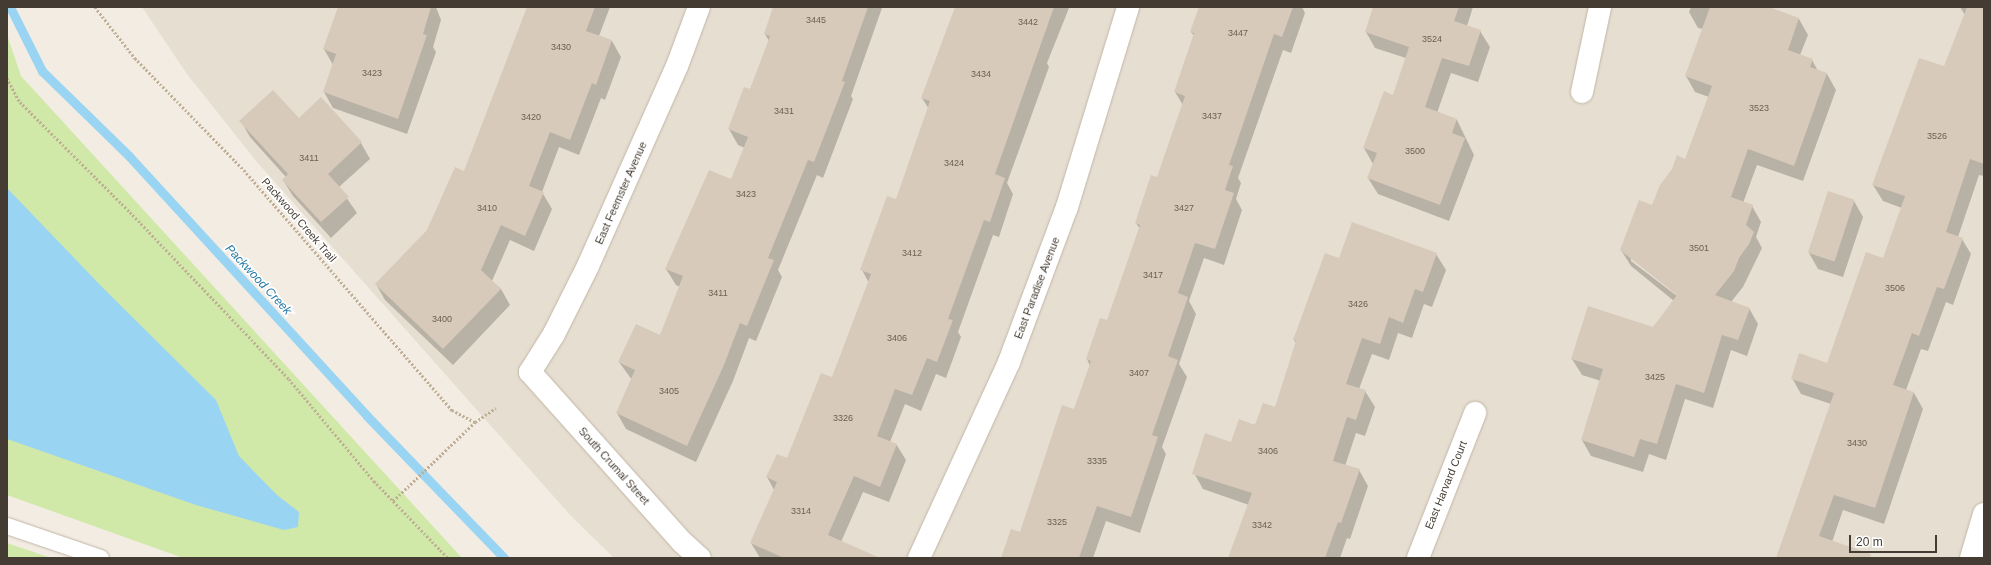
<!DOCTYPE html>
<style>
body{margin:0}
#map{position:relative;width:1991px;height:565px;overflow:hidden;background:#f2ece2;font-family:Helvetica,sans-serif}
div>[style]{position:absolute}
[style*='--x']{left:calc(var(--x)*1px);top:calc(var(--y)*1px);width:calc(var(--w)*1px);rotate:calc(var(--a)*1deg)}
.residential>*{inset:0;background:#e6ded0}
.green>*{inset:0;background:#d0e9a8}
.water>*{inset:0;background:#9ad4f3}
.shadow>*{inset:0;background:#0003}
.stream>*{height:9px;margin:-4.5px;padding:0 4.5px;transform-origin:4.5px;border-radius:4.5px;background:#9ad4f3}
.building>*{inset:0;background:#d7caba;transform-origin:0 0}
.path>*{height:2.5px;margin-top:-1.25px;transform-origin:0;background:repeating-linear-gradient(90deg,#c0ae95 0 2px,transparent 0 4px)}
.roads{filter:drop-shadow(0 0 1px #c1b6a8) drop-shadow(0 0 1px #c1b6a8)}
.lane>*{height:16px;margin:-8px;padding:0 8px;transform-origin:8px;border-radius:8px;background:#fff}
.street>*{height:22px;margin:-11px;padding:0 11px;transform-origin:11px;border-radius:11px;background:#fff}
span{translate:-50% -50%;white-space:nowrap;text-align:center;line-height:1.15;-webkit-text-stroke:3.5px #fff;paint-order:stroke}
.number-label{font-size:9px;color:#696054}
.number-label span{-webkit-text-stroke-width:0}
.street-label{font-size:11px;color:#443c32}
.water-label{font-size:12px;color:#277bab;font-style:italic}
.frame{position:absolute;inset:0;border:8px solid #443c32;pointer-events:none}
.scale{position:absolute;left:1849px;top:535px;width:88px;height:18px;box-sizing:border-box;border:2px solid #443c32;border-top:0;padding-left:5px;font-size:12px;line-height:14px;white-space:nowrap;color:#443c32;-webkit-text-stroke:3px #fff;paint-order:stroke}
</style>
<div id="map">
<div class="residential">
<div style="clip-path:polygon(142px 7px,1984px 7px,1984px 558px,614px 558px,571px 516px,257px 162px,187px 74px)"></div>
</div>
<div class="green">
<div style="clip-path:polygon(7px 35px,21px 76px,462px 558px,183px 558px,7px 495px)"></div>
<div style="clip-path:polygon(7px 543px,51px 558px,7px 558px)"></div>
</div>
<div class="water">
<div style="clip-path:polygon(7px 188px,104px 289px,216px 400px,239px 456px,277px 495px,299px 512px,298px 527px,284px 530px,196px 505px,7px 439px)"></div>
</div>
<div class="shadow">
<div style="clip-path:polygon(339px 7px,436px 7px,441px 20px,433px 47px,436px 52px,407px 134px,333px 108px,324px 92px,333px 65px,324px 49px)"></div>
<div style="clip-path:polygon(528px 7px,610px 7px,599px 36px,612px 41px,621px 57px,605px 100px,601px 98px,579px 155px,559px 147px,542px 192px,552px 209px,534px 251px,510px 240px,492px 281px,501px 289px,510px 305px,453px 365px,385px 300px,376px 284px,428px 231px,464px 173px)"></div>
<div style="clip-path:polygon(775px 7px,882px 8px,851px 96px,853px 99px,823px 178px,817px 175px,778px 270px,782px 277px,756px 341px,749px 338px,733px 381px,696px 462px,626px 429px,617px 413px,632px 380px,619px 362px,660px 337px,680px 287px,676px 285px,666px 269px,731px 181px,745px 148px,738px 145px,729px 129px,750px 90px,769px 41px,765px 34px)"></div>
<div style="clip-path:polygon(969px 7px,1069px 8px,1047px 63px,1049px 67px,1007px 183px,1013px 194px,999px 237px,993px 235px,958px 332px,961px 337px,946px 378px,936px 374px,921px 411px,905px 404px,890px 442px,896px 444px,906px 460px,889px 502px,863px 492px,841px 542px,853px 558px,760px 558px,751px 543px,774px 490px,767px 477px,787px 459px,832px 378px,869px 283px,862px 270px,897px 200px,929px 109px,922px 98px)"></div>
<div style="clip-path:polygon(1200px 7px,1302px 7px,1305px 13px,1291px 53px,1283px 50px,1238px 178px,1241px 183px,1236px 199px,1242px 210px,1224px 265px,1204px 258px,1189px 301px,1196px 314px,1179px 364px,1187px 377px,1162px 447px,1166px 454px,1140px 533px,1106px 521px,1093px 558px,1001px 558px,1021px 533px,1074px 410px,1090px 366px,1087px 359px,1101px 319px,1108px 321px,1140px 229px,1136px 223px,1158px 178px,1183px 105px,1175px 92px,1194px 36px,1191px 32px)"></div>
<div style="clip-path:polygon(1374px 7px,1473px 7px,1467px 26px,1480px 31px,1490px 47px,1478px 82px,1451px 73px,1437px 113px,1457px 120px,1474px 155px,1449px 221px,1378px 194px,1368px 178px,1373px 164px,1364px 148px,1394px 96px,1406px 58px,1375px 48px,1366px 32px)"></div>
<div style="clip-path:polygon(evenodd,1691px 7px,1766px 7px,1799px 19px,1808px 35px,1800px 55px,1812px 60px,1818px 71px,1827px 74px,1836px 90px,1803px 181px,1757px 165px,1743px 203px,1752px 206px,1761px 222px,1756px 237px,1762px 248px,1743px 287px,1731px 302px,1749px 308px,1758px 324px,1747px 356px,1731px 350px,1713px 408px,1685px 399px,1666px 460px,1649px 454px,1643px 472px,1591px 456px,1582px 440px,1601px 381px,1582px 375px,1572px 359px,1653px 328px,1674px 301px,1631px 266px,1621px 250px,1686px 160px,1709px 97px,1695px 92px,1686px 76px,1703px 29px,1698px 28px,1689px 12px,1691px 7px,1631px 258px,1682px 297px,1681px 299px,1631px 261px,1631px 258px)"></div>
<div style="clip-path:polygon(1960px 7px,1984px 7px,1984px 176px,1979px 175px,1958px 237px,1962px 239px,1971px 254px,1953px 305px,1946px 302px,1928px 351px,1921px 349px,1906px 390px,1914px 393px,1923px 409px,1884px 524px,1843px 510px,1832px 542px,1868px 558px,1777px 558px,1831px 404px,1801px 394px,1792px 378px,1828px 364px,1884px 260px,1902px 208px,1883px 201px,1873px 185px,1945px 68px,1965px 15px)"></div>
<div style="clip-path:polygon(321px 99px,361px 143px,370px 159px,339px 187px,357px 213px,331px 238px,293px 196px,283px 180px,286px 177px,250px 137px,241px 121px,299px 120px)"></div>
<div style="clip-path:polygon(1854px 201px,1863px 217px,1843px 277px,1818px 269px,1809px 253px)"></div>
<div style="clip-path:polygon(1436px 254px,1446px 270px,1432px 307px,1424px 304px,1412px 338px,1398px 333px,1389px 360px,1372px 354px,1359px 389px,1365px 391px,1375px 407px,1365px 436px,1356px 433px,1345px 466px,1359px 470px,1368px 486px,1350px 539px,1347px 538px,1340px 558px,1229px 558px,1249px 505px,1203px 489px,1194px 473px,1275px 408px,1297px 344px,1294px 340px,1340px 259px)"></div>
</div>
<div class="stream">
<div style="--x:10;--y:7;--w:72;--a:63.4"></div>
<div style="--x:42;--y:71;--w:122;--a:44.3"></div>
<div style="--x:129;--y:156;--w:352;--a:47.5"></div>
<div style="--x:367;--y:416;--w:197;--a:46"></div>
</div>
<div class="building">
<div style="clip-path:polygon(338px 7px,431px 7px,423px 34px,427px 35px,398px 119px,323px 92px,336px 54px,323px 49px)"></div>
<div style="clip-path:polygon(527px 7px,595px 7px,586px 31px,612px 40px,596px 85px,592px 83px,570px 140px,550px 132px,529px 186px,544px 192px,525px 236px,501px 225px,481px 270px,501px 289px,443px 349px,375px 284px,427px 230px,455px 167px,464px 171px)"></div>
<div style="clip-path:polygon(773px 7px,868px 7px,842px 81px,845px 82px,814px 162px,808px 160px,768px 258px,774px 260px,747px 326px,740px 323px,724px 365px,687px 446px,616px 413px,635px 370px,618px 362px,636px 324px,660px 335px,683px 276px,665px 269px,709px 170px,731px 179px,748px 137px,728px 129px,744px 87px,750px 89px,770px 36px,764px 34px)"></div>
<div style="clip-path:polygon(955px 7px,1054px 7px,995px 174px,1005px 178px,990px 222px,984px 220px,948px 319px,953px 320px,937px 362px,927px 358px,912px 395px,895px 389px,877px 436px,897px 444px,880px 487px,854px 476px,828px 535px,880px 558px,784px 558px,750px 543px,777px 482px,766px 477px,777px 454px,787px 458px,821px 373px,832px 377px,871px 274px,860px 270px,887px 196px,896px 199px,930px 101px,921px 98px)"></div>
<div style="clip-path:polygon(1199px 7px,1293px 7px,1282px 37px,1274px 34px,1229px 165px,1233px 166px,1225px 190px,1234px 193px,1215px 249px,1195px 243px,1178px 293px,1188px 297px,1168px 356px,1178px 360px,1152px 435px,1158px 437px,1131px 517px,1097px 506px,1079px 558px,1001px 558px,1011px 529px,1020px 532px,1062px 405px,1074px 409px,1091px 361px,1086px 359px,1100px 318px,1107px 320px,1140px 225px,1135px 223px,1151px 175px,1157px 177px,1185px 96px,1174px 92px,1194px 33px,1190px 32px)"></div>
<div style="clip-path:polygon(1373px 7px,1459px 7px,1454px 21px,1481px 30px,1469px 66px,1442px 58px,1425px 107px,1457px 119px,1452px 133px,1465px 138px,1440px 205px,1367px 178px,1377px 153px,1363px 148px,1384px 91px,1393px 95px,1409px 47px,1365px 32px)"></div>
<div style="clip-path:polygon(1710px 7px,1769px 7px,1799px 18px,1788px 50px,1813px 59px,1810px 67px,1827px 73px,1794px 166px,1748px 149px,1731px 197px,1753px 205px,1746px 225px,1754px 232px,1749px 244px,1739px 258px,1734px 271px,1715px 295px,1750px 308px,1738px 340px,1722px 335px,1704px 393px,1676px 384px,1657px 444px,1640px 439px,1634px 457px,1581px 440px,1603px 369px,1571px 359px,1588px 306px,1653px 327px,1677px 295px,1620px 250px,1639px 200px,1652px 205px,1660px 185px,1672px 169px,1677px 155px,1685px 159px,1712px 86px,1685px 76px)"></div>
<div style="clip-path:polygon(1967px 7px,1984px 7px,1984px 164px,1970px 159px,1946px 232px,1963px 238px,1944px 289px,1937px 287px,1919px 336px,1912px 333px,1893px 385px,1914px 392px,1875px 508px,1834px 495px,1819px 536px,1871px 554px,1870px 558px,1776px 558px,1834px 393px,1791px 379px,1799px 353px,1827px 363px,1866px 252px,1883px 258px,1905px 196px,1872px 185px,1919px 58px,1944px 66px)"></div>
<div style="clip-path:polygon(273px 90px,299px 118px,321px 97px,362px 142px,328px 174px,349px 197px,321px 222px,282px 180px,288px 174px,239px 121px)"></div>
<div style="left:1828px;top:191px;width:28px;height:65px;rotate:18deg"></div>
<div style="clip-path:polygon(1352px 222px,1437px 253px,1423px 292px,1415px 289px,1403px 323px,1389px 317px,1380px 344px,1362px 338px,1346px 384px,1366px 390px,1356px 420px,1347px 417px,1333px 461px,1360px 469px,1341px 523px,1338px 522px,1325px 558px,1228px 558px,1252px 493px,1192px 474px,1205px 433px,1231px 442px,1239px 419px,1255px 425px,1263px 403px,1275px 407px,1296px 341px,1293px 340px,1325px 253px,1339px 258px)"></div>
</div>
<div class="path">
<div style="--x:95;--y:7;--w:65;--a:51.9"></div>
<div style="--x:135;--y:58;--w:156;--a:45.8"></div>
<div style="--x:244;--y:170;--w:318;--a:49.1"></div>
<div style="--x:452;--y:410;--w:26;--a:28"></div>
<div style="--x:475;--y:422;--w:25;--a:-34"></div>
<div style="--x:7;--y:78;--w:27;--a:62"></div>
<div style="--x:20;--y:102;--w:156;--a:45"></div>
<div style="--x:130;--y:212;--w:231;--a:46.4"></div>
<div style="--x:289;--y:379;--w:133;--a:50.2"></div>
<div style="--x:374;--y:481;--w:107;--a:46.1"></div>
<div style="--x:393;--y:501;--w:114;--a:-43.9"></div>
</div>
<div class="roads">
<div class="lane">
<div style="--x:7;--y:526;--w:99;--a:18.8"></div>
</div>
<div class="street">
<div style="--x:699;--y:7;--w:63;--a:110.4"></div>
<div style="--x:677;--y:66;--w:219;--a:114"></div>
<div style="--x:588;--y:266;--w:76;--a:116.6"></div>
<div style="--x:554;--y:334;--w:45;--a:122.3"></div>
<div style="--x:530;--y:372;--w:228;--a:48.2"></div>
<div style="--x:682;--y:542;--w:24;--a:42"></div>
<div style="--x:1582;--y:92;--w:87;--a:-78"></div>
<div style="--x:919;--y:558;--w:216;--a:-65.3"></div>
<div style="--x:1009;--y:362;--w:165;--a:-69.5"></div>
<div style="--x:1067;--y:207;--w:209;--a:-73"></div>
<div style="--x:1418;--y:558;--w:156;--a:-68.5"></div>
<div style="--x:1971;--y:558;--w:46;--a:-73.5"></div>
</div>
</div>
<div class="number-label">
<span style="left:816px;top:20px">3445</span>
<span style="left:1028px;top:22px">3442</span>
<span style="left:1238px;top:33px">3447</span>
<span style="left:1432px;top:39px">3524</span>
<span style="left:561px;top:47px">3430</span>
<span style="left:372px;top:73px">3423</span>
<span style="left:981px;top:74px">3434</span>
<span style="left:1759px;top:108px">3523</span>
<span style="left:784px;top:111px">3431</span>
<span style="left:1212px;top:116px">3437</span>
<span style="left:531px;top:117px">3420</span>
<span style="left:1937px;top:136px">3526</span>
<span style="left:1415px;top:151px">3500</span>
<span style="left:309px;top:158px">3411</span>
<span style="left:954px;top:163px">3424</span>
<span style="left:746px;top:194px">3423</span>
<span style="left:487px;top:208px">3410</span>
<span style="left:1184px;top:208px">3427</span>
<span style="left:1699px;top:248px">3501</span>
<span style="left:912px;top:253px">3412</span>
<span style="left:1153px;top:275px">3417</span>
<span style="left:1895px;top:288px">3506</span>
<span style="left:718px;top:293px">3411</span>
<span style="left:1358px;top:304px">3426</span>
<span style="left:442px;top:319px">3400</span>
<span style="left:897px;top:338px">3406</span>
<span style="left:1139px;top:373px">3407</span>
<span style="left:1655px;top:377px">3425</span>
<span style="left:669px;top:391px">3405</span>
<span style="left:843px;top:418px">3326</span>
<span style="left:1857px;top:443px">3430</span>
<span style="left:1268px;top:451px">3406</span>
<span style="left:1097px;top:461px">3335</span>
<span style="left:801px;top:511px">3314</span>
<span style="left:1057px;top:522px">3325</span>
<span style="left:1262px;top:525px">3342</span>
</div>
<div class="street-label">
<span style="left:621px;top:193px;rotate:-66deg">East Feemster Avenue</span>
<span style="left:299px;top:220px;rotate:49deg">Packwood Creek Trail</span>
<span style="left:1037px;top:288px;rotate:-69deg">East Paradise Avenue</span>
<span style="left:614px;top:466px;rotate:48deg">South Crumal Street</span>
<span style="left:1446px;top:485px;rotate:-68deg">East Harvard Court</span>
</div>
<div class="water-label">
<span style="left:258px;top:280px;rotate:47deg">Packwood Creek</span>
</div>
<div class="frame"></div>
<div class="scale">20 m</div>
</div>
